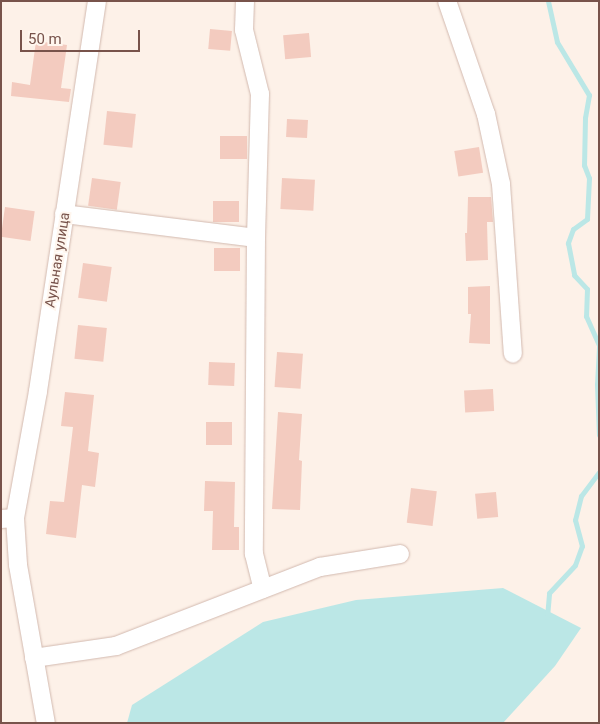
<!DOCTYPE html>
<meta charset="utf-8">
<style>
body{margin:0}
#map{position:relative;width:600px;height:724px;overflow:hidden;background:#fdf1e8;font-family:Roboto,sans-serif}
div>[style]{position:absolute}
[style*='--x']{left:calc(var(--x)*1px);top:calc(var(--y)*1px);width:calc(var(--w)*1px);rotate:calc(var(--a)*1deg)}
.water>*{inset:0;background:#bbe7e6}
.stream>*{height:5px;margin:-2.5px;padding:0 2.5px;transform-origin:2.5px;border-radius:2.5px;background:#bbe7e6}
.building>*{inset:0;background:#f3cbbf;transform-origin:0 0}
.roads{filter:drop-shadow(0 0 1px #d2b9af) drop-shadow(0 0 1px #d2b9af)}
.minor>*{height:18px;margin:-9px;padding:0 9px;transform-origin:9px;border-radius:9px;background:#fff}
span{translate:-50% -50%;white-space:nowrap;text-align:center;line-height:1.15;-webkit-text-stroke:4px #fff6ee;paint-order:stroke}
.street-label{font-size:14px;color:#78534b}
.frame{position:absolute;inset:0;border:2px solid #78534b;pointer-events:none}
.scale{position:absolute;left:20px;top:30px;width:120px;height:22px;box-sizing:border-box;border:2px solid #78534b;border-top:0;padding-left:6px;font-size:15px;line-height:18px;white-space:nowrap;color:#78534b;-webkit-text-stroke:4px #fff6ee;paint-order:stroke}
</style>
<div id="map">
<div class="water">
<div style="clip-path:polygon(503px 588px,581px 628px,555px 666px,503px 723px,127px 723px,132px 705px,263px 622px,356px 600px)"></div>
</div>
<div class="stream">
<div style="--x:548;--y:1;--w:42;--a:77.6"></div>
<div style="--x:557;--y:42;--w:62;--a:58.9"></div>
<div style="--x:589;--y:95;--w:23;--a:100"></div>
<div style="--x:585;--y:118;--w:47;--a:91.2"></div>
<div style="--x:584;--y:165;--w:14;--a:69"></div>
<div style="--x:589;--y:178;--w:41;--a:92.8"></div>
<div style="--x:587;--y:219;--w:17;--a:144"></div>
<div style="--x:573;--y:229;--w:15;--a:110"></div>
<div style="--x:568;--y:243;--w:33;--a:79"></div>
<div style="--x:574;--y:275;--w:19;--a:47"></div>
<div style="--x:587;--y:289;--w:27;--a:92"></div>
<div style="--x:586;--y:316;--w:32;--a:66"></div>
<div style="--x:599;--y:347;--w:37;--a:93"></div>
<div style="--x:597;--y:384;--w:51;--a:87.8"></div>
<div style="--x:547;--y:617;--w:24;--a:-85"></div>
<div style="--x:549;--y:593;--w:38;--a:-47"></div>
<div style="--x:575;--y:565;--w:20;--a:-70"></div>
<div style="--x:582;--y:546;--w:27;--a:-105"></div>
<div style="--x:575;--y:520;--w:25;--a:-76"></div>
<div style="--x:581;--y:496;--w:30;--a:-53"></div>
</div>
<div class="building">
<div style="left:210px;top:29px;width:22px;height:20px;rotate:5deg"></div>
<div style="left:309px;top:33px;width:24px;height:26px;rotate:85deg"></div>
<div style="clip-path:polygon(36px 41px,67px 45px,61px 88px,71px 89px,69px 102px,11px 96px,12px 82px,30px 85px)"></div>
<div style="left:107px;top:111px;width:29px;height:34px;rotate:6deg"></div>
<div style="left:287px;top:119px;width:21px;height:18px;rotate:3deg"></div>
<div style="left:220px;top:136px;width:27px;height:23px"></div>
<div style="left:479px;top:147px;width:26px;height:25px;rotate:81deg"></div>
<div style="left:92px;top:178px;width:29px;height:28px;rotate:8deg"></div>
<div style="left:282px;top:178px;width:33px;height:31px;rotate:3deg"></div>
<div style="clip-path:polygon(468px 197px,491px 197px,493px 222px,487px 222px,488px 260px,466px 261px,465px 233px,467px 233px)"></div>
<div style="left:213px;top:201px;width:26px;height:21px"></div>
<div style="left:5px;top:207px;width:30px;height:30px;rotate:8deg"></div>
<div style="left:214px;top:248px;width:26px;height:23px"></div>
<div style="left:83px;top:263px;width:29px;height:35px;rotate:8deg"></div>
<div style="clip-path:polygon(490px 286px,490px 344px,469px 343px,471px 314px,468px 314px,468px 287px)"></div>
<div style="left:78px;top:325px;width:29px;height:34px;rotate:6deg"></div>
<div style="left:277px;top:352px;width:26px;height:35px;rotate:4deg"></div>
<div style="left:209px;top:362px;width:26px;height:23px;rotate:2deg"></div>
<div style="left:493px;top:389px;width:22px;height:29px;rotate:87deg"></div>
<div style="clip-path:polygon(65px 392px,94px 395px,88px 451px,99px 453px,95px 487px,82px 485px,76px 538px,46px 534px,50px 501px,64px 502px,73px 427px,61px 426px)"></div>
<div style="clip-path:polygon(278px 412px,302px 414px,299px 460px,302px 461px,300px 510px,272px 509px)"></div>
<div style="left:206px;top:422px;width:26px;height:23px"></div>
<div style="clip-path:polygon(205px 481px,235px 482px,234px 527px,239px 527px,239px 550px,212px 550px,213px 511px,204px 511px)"></div>
<div style="left:411px;top:488px;width:26px;height:35px;rotate:7deg"></div>
<div style="left:496px;top:492px;width:25px;height:21px;rotate:85deg"></div>
</div>
<div class="roads">
<div class="minor">
<div style="--x:245;--y:1;--w:29;--a:92"></div>
<div style="--x:244;--y:30;--w:66;--a:76"></div>
<div style="--x:260;--y:94;--w:144;--a:91.6"></div>
<div style="--x:256;--y:238;--w:316;--a:90.4"></div>
<div style="--x:254;--y:554;--w:36;--a:76"></div>
<div style="--x:447;--y:1;--w:120;--a:71"></div>
<div style="--x:486;--y:114;--w:72;--a:77.9"></div>
<div style="--x:501;--y:184;--w:170;--a:86"></div>
<div style="--x:64;--y:214;--w:193;--a:7.1"></div>
<div style="--x:15;--y:518;--w:129;--a:-79.7"></div>
<div style="--x:38;--y:391;--w:394;--a:-81.4"></div>
<div style="--x:1;--y:519;--w:14;--a:-4"></div>
<div style="--x:15;--y:518;--w:47;--a:86.3"></div>
<div style="--x:18;--y:565;--w:160;--a:80"></div>
<div style="--x:34;--y:658;--w:83;--a:-8.3"></div>
<div style="--x:116;--y:646;--w:219;--a:-21.2"></div>
<div style="--x:320;--y:567;--w:81;--a:-9.2"></div>
</div>
</div>
<div class="street-label">
<span style="left:57px;top:260px;rotate:-81deg">Аульная улица</span>
</div>
<div class="frame"></div>
<div class="scale">50 m</div>
</div>
